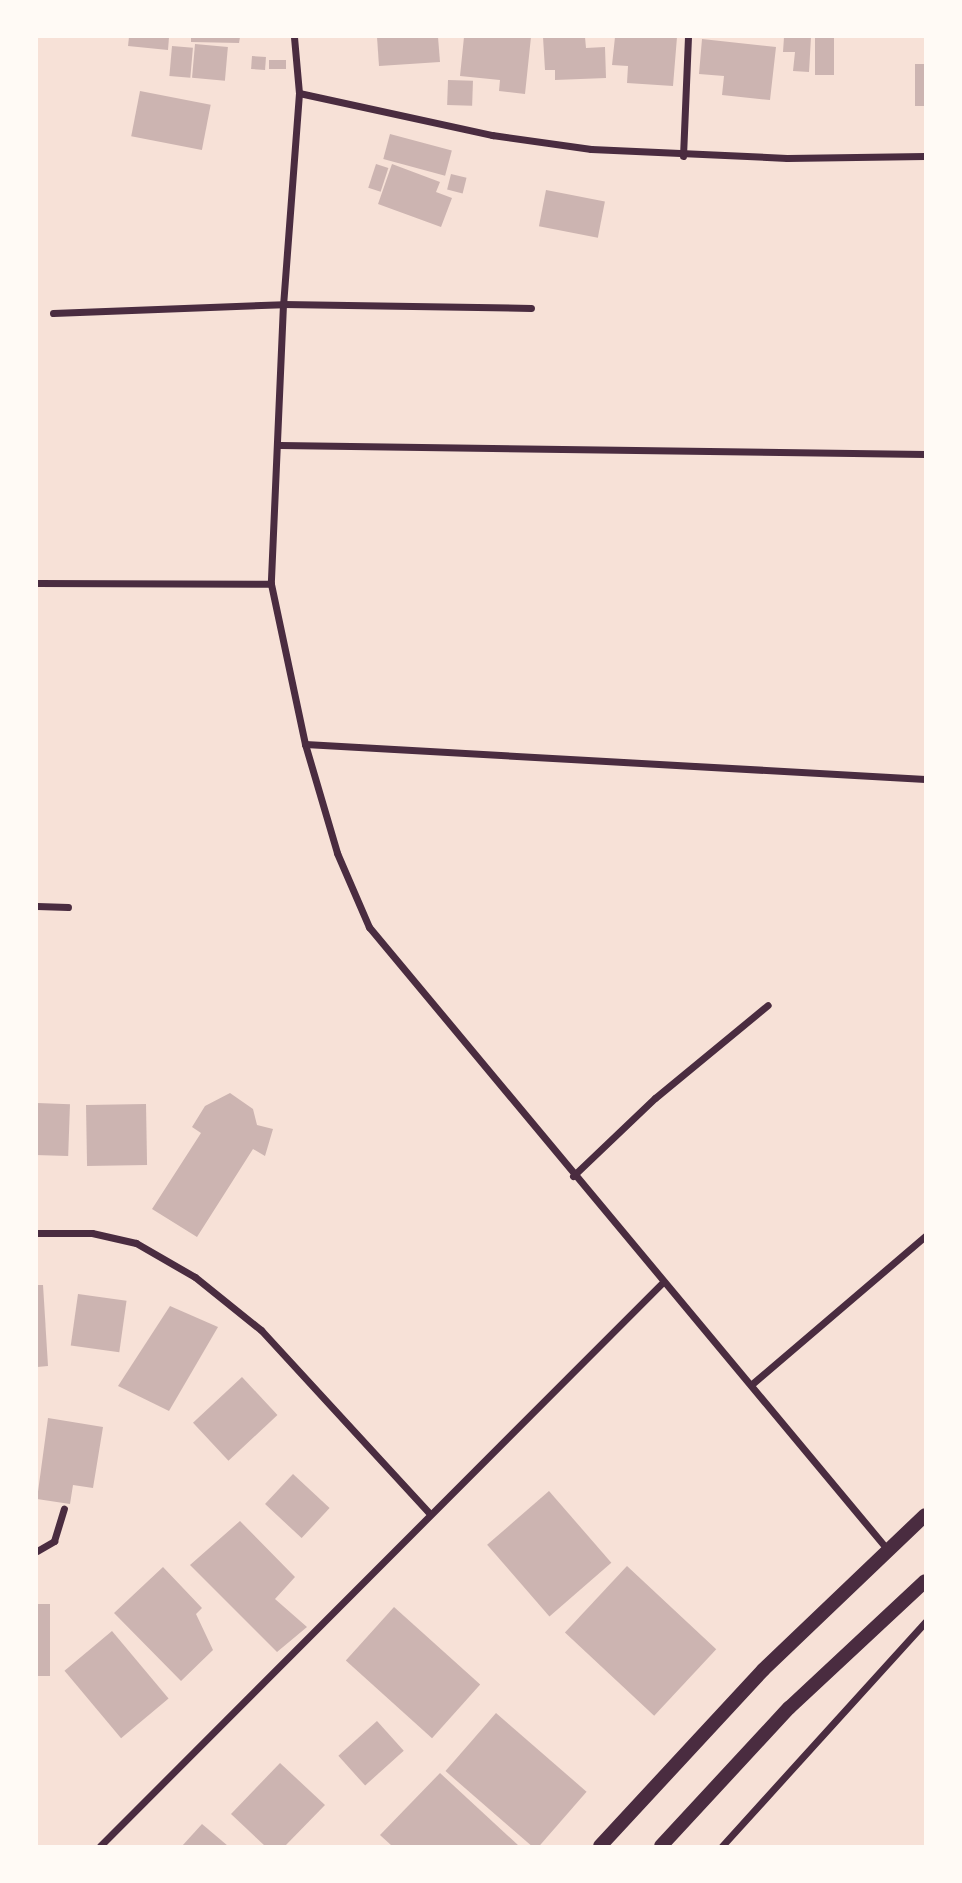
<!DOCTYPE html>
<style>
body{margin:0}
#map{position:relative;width:962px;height:1883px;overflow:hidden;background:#f7e1d7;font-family:"Roboto Serif",serif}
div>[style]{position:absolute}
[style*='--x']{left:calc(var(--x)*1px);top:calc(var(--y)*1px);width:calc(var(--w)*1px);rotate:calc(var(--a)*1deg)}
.building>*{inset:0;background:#ccb4b1;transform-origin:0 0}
.minor>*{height:7px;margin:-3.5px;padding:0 3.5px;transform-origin:3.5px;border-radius:3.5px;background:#4a2c40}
.secondary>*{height:14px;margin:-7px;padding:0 7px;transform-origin:7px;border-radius:7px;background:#4a2c40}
span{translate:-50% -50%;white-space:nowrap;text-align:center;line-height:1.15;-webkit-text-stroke:5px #fffaf5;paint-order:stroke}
.frame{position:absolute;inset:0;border:38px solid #fffaf5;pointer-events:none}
</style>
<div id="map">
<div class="building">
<div style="clip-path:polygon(129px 37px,169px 37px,168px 50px,128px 46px)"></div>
<div style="clip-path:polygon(191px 37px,240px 37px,239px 43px,191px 42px)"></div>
<div style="clip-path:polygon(377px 37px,438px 37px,440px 62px,379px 66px)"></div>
<div style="clip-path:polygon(464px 37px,531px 37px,525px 94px,499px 91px,500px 80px,460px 76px)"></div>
<div style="clip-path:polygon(543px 37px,585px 37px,586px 48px,605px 47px,606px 78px,555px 80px,555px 70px,545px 70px)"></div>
<div style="clip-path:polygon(615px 37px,677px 37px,673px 86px,627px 83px,628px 66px,612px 65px)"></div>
<div style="clip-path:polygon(784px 37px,811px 37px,809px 72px,793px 71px,795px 52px,783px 52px)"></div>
<div style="left:815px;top:37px;width:19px;height:38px"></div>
<div style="clip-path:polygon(702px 39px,776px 47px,770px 100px,722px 95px,724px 76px,699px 74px)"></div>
<div style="left:195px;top:44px;width:33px;height:34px;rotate:5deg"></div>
<div style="left:172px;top:46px;width:21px;height:30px;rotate:5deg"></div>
<div style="left:252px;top:56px;width:14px;height:13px;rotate:4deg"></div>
<div style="left:269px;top:60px;width:17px;height:9px"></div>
<div style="left:915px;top:64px;width:10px;height:42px"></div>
<div style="left:448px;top:80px;width:25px;height:25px;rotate:2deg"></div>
<div style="left:140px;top:91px;width:72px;height:46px;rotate:11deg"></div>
<div style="left:390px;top:134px;width:64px;height:26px;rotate:15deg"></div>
<div style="left:376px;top:164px;width:13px;height:25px;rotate:18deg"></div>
<div style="clip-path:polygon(392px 164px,440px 182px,436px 192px,452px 198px,441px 227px,378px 204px)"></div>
<div style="left:451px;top:174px;width:16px;height:16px;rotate:14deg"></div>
<div style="left:546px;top:190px;width:60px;height:37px;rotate:11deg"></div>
<div style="clip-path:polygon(230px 1093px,253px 1109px,257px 1125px,273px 1129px,265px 1156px,253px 1149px,197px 1237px,152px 1209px,201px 1133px,192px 1127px,205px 1106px)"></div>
<div style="left:37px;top:1103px;width:33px;height:52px;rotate:2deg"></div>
<div style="left:146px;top:1104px;width:61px;height:60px;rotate:89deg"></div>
<div style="clip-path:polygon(37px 1285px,43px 1285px,48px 1366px,37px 1367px)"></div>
<div style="left:78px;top:1294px;width:49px;height:52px;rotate:8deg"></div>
<div style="clip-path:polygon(170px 1306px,218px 1327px,169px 1411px,118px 1386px)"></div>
<div style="left:242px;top:1377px;width:52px;height:67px;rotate:47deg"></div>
<div style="clip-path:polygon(48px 1418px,103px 1427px,93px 1488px,73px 1485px,70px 1504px,37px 1499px)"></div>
<div style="left:293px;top:1474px;width:50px;height:41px;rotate:43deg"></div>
<div style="left:549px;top:1491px;width:95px;height:82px;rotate:49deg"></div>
<div style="clip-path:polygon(240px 1521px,295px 1577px,275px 1599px,307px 1627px,277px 1652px,190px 1565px)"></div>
<div style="left:627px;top:1566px;width:122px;height:91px;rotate:43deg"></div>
<div style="clip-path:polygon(163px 1567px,202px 1608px,196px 1614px,213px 1650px,181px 1681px,114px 1613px)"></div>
<div style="left:37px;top:1604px;width:13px;height:72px"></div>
<div style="left:394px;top:1607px;width:116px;height:72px;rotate:42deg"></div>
<div style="left:112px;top:1631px;width:88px;height:62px;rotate:50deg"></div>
<div style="left:496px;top:1713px;width:120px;height:77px;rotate:41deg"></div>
<div style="left:377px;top:1721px;width:40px;height:52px;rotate:48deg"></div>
<div style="clip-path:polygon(280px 1763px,325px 1805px,285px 1846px,265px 1846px,231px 1814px)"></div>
<div style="clip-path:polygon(440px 1773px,519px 1846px,392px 1846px,380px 1835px)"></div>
<div style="clip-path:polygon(202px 1824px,228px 1846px,182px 1846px)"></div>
</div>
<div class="minor">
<div style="--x:294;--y:37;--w:56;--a:84.9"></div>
<div style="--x:299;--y:93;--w:212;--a:94.3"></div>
<div style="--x:283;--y:304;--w:280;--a:92.5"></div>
<div style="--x:271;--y:584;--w:164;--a:78"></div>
<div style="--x:305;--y:744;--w:114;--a:73.6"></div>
<div style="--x:337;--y:853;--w:81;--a:66.6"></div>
<div style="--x:369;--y:927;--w:809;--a:50.21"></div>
<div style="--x:299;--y:93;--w:198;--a:12.3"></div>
<div style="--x:492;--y:135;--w:100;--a:8"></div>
<div style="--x:591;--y:149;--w:196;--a:2.6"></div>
<div style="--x:787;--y:158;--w:138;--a:-0.8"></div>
<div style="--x:683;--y:156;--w:119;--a:-87.6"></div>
<div style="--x:53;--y:313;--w:230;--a:-2.2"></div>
<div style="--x:283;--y:304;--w:248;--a:0.9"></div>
<div style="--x:280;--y:445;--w:645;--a:0.8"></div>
<div style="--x:37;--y:583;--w:234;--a:0.2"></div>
<div style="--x:305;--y:744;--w:621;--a:3.23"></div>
<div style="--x:37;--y:906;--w:31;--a:2"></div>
<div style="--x:573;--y:1176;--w:113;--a:-43.6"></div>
<div style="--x:655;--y:1098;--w:146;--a:-39.5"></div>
<div style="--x:37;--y:1233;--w:55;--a:0"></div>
<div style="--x:92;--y:1233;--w:45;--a:12.8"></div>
<div style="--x:136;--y:1243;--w:68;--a:30"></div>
<div style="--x:195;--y:1277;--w:85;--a:38.8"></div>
<div style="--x:261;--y:1330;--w:248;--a:47.4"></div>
<div style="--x:752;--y:1384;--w:228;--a:-40.5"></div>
<div style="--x:37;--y:1551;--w:20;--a:-30"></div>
<div style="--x:54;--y:1541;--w:34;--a:-73"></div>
<div style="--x:100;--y:1846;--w:795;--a:-45.05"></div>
<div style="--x:722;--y:1846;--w:302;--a:-47.8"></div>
</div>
<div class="secondary">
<div style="--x:600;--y:1846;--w:240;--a:-47.2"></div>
<div style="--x:763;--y:1670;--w:224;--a:-43.7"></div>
<div style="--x:661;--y:1846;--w:188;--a:-47.2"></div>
<div style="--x:789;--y:1708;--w:186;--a:-43"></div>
</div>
<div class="frame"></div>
</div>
